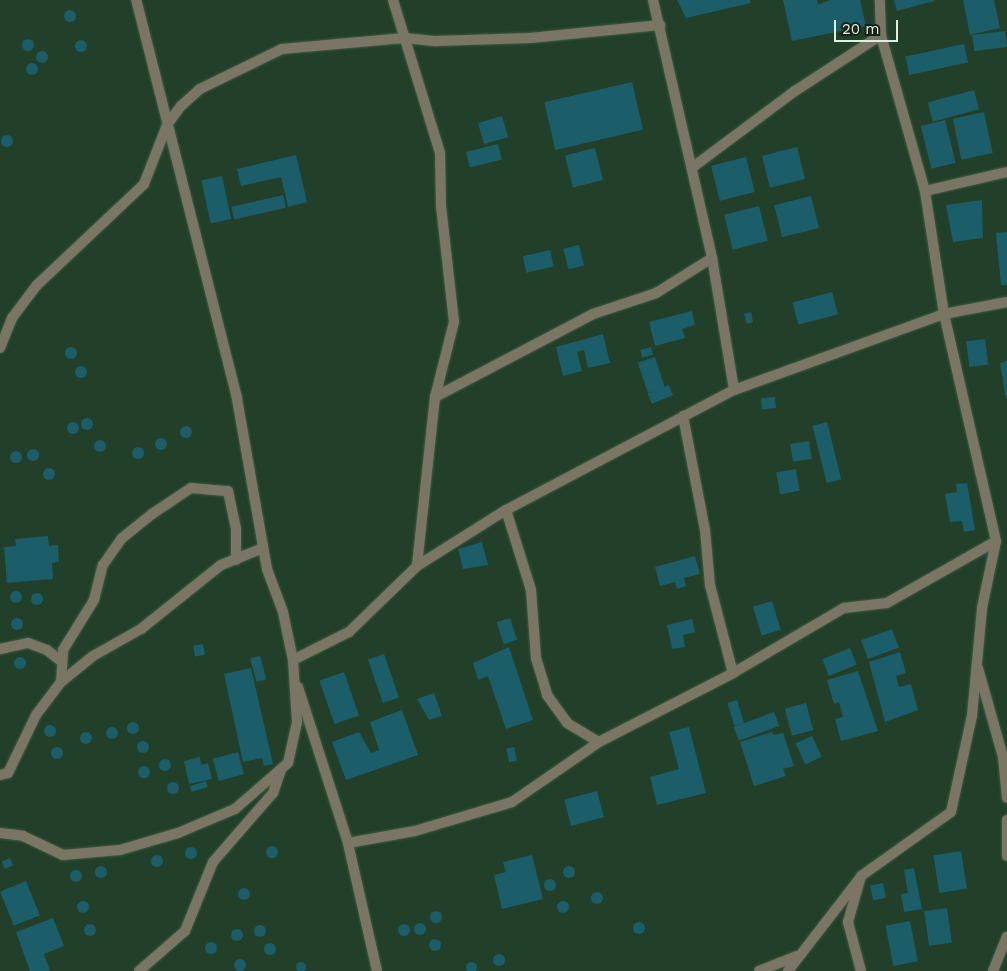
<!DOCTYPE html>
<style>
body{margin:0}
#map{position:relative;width:1007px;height:971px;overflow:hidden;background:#224029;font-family:"Work Sans",sans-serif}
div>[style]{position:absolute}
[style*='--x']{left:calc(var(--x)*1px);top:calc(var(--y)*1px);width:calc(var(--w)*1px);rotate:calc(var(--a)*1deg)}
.building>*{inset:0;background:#1b5d68;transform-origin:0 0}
.round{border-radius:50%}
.roads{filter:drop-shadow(0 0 1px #405c46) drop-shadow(0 0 1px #405c46)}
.street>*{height:10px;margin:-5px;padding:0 5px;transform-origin:5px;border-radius:5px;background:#7b7566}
span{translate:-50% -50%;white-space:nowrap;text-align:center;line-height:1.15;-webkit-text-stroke:4px #162319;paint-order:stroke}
.scale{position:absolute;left:834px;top:20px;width:64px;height:22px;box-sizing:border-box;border:2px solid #ddefe0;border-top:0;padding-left:6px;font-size:15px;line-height:18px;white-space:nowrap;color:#ddefe0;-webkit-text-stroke:4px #162319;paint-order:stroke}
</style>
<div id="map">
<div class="building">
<div style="clip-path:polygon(677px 0,750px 0,751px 3px,686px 18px)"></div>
<div style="clip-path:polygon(783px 0,817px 0,818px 5px,830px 0,860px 0,866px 26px,792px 41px)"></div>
<div style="clip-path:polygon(894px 0,934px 0,934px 1px,897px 11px)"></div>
<div style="clip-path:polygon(963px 0,994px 0,1000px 28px,970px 35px)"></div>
<div class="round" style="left:64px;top:10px;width:12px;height:12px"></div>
<div style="left:1005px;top:31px;width:16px;height:33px;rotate:83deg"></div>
<div class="round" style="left:22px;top:39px;width:12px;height:12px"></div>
<div class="round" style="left:75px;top:40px;width:12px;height:12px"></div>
<div style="left:964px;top:44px;width:19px;height:60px;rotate:78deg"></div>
<div class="round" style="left:36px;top:51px;width:12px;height:12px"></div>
<div class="round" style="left:26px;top:63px;width:12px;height:12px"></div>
<div style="left:632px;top:82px;width:49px;height:90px;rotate:77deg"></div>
<div style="left:974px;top:90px;width:20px;height:48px;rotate:75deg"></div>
<div style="left:984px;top:112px;width:42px;height:32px;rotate:78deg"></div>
<div style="left:502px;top:116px;width:22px;height:25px;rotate:74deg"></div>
<div style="left:945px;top:120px;width:44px;height:25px;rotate:76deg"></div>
<div class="round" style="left:1px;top:135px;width:12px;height:12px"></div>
<div style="left:498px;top:144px;width:16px;height:33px;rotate:76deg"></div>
<div style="left:797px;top:147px;width:33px;height:36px;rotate:76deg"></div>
<div style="left:595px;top:148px;width:33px;height:31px;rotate:76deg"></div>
<div style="clip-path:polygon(296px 155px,307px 202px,288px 207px,281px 177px,241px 186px,237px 169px)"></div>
<div style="left:746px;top:157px;width:36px;height:36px;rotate:76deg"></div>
<div style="left:222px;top:176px;width:44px;height:21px;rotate:78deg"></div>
<div style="left:283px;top:195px;width:13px;height:53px;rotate:77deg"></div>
<div style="left:811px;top:196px;width:33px;height:38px;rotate:76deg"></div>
<div style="clip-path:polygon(982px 200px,983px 238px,953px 242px,946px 205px)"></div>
<div style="left:759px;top:206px;width:36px;height:36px;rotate:76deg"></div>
<div style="clip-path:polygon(1007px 232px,1007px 285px,1001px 285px,996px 233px)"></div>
<div style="left:579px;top:245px;width:21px;height:16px;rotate:76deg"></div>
<div style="left:550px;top:250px;width:17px;height:28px;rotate:77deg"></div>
<div style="left:832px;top:292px;width:23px;height:41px;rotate:75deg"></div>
<div style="clip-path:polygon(692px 311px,695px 325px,682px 329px,685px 338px,655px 346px,649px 322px)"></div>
<div style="clip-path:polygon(751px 312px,753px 322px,747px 324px,744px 314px)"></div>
<div style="clip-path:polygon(603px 334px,610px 363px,588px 368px,584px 350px,577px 352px,582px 371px,563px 376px,556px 347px)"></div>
<div style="left:985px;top:339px;width:26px;height:19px;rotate:83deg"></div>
<div style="left:651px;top:347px;width:8px;height:11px;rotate:76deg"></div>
<div class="round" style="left:65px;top:347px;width:12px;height:12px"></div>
<div style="left:655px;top:357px;width:32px;height:18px;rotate:72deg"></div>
<div style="clip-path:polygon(1007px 361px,1007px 399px,1006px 399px,1000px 363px)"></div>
<div class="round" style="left:75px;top:366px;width:12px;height:12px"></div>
<div style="left:669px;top:385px;width:11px;height:23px;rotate:68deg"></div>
<div style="left:775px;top:397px;width:11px;height:14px;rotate:85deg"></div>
<div class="round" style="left:81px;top:418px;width:12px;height:12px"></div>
<div style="left:827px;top:422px;width:59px;height:15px;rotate:76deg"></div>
<div class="round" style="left:67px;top:422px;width:12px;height:12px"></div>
<div class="round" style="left:180px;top:426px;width:12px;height:12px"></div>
<div class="round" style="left:155px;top:438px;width:12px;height:12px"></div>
<div class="round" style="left:94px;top:440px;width:12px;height:12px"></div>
<div style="left:809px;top:441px;width:18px;height:19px;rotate:81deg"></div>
<div class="round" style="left:132px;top:447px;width:12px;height:12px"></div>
<div class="round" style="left:27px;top:449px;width:12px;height:12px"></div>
<div class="round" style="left:10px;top:451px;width:12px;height:12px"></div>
<div class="round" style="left:43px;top:468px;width:12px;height:12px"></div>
<div style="left:796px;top:469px;width:22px;height:20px;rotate:80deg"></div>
<div style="clip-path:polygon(967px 483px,975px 530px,964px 532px,962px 521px,950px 522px,945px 494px,957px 492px,956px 484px)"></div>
<div style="clip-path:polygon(48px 536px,49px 546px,58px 545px,59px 562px,52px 563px,53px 579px,7px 583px,4px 547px,16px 546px,15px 539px)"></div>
<div style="clip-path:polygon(482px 542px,488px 565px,463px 569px,458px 549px)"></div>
<div style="clip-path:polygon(695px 556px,700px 574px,684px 578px,686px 586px,677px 589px,675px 582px,660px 586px,655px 567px)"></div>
<div class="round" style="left:10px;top:591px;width:12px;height:12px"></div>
<div class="round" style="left:31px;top:593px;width:12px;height:12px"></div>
<div style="left:772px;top:601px;width:30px;height:20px;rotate:73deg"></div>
<div style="left:510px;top:618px;width:23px;height:14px;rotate:72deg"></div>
<div class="round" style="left:11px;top:618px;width:12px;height:12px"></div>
<div style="clip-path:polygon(692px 619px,695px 632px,683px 635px,685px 647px,672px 649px,667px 625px)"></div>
<div style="left:892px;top:629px;width:20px;height:33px;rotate:70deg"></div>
<div style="left:203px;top:644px;width:11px;height:10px;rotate:80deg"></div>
<div style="clip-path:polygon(509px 647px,533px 720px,506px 729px,488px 676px,478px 680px,473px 663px)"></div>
<div style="left:850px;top:648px;width:18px;height:30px;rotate:68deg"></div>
<div style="clip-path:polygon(900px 652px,906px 673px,896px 676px,899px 687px,911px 684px,918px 710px,885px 722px,869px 662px)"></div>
<div style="left:384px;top:654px;width:46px;height:17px;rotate:71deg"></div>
<div style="left:260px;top:656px;width:24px;height:10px;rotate:75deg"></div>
<div class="round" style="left:14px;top:657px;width:12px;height:12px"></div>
<div style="clip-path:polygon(251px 668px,273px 764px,264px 766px,262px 758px,243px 762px,224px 674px)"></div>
<div style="clip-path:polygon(858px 671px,878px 731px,841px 741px,835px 719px,843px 717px,839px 702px,834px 704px,827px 680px)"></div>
<div style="left:344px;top:672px;width:46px;height:26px;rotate:71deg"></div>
<div style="clip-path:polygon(434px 693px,442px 716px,429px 720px,417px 699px)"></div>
<div style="left:737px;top:700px;width:24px;height:10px;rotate:73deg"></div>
<div style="left:806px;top:703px;width:28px;height:22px;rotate:75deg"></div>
<div style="clip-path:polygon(402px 710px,418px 755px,346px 780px,332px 742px,359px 732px,371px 753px,379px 750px,370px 722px)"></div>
<div style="left:774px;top:712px;width:15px;height:43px;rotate:70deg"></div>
<div class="round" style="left:127px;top:722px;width:12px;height:12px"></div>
<div class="round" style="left:44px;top:725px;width:12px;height:12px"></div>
<div style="clip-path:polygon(689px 727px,706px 793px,657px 805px,650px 777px,679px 769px,669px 732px)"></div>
<div class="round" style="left:106px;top:727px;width:12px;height:12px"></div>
<div style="clip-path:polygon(772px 732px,774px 735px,783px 733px,794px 766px,783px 769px,786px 776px,754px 786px,740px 742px)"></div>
<div class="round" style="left:80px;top:732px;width:12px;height:12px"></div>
<div style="left:812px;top:736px;width:23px;height:18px;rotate:65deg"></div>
<div class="round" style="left:137px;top:741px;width:12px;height:12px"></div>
<div style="left:514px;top:747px;width:14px;height:8px;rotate:78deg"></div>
<div class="round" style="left:51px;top:747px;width:12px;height:12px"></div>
<div style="left:238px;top:752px;width:23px;height:26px;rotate:75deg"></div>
<div style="clip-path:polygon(200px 757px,201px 765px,208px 763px,212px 779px,189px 784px,184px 761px)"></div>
<div class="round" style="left:159px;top:759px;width:12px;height:12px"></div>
<div class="round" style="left:138px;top:766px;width:12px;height:12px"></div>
<div style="left:206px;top:781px;width:6px;height:17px;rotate:72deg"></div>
<div class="round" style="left:167px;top:782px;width:12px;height:12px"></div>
<div style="left:597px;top:791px;width:27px;height:34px;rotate:75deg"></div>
<div class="round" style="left:266px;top:846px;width:12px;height:12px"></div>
<div class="round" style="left:185px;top:847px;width:12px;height:12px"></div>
<div style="left:961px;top:851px;width:38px;height:28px;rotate:81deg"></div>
<div style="clip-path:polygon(532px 855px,543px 899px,502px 909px,494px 875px,506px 872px,503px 862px)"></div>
<div class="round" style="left:151px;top:855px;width:12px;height:12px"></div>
<div style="left:10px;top:858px;width:8px;height:9px;rotate:67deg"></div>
<div class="round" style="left:95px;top:866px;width:12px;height:12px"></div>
<div class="round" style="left:563px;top:866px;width:12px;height:12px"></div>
<div style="clip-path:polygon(914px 868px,922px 909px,904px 912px,901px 894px,908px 893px,904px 870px)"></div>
<div class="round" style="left:70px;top:870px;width:12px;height:12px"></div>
<div class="round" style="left:544px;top:879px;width:12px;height:12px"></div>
<div style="left:26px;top:881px;width:37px;height:28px;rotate:68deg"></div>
<div style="left:883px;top:883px;width:15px;height:13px;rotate:79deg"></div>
<div class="round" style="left:238px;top:888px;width:12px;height:12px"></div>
<div class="round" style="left:591px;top:892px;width:12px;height:12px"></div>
<div class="round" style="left:77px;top:901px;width:12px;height:12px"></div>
<div class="round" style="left:557px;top:901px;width:12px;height:12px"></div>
<div style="left:947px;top:908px;width:35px;height:23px;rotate:82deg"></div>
<div class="round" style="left:430px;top:911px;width:12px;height:12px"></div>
<div style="clip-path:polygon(53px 918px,64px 946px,44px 954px,50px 971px,30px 971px,16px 932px)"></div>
<div style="left:910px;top:921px;width:41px;height:25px;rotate:79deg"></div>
<div class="round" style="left:633px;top:922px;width:12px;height:12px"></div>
<div class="round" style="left:414px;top:923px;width:12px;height:12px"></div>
<div class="round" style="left:84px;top:924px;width:12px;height:12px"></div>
<div class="round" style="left:398px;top:924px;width:12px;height:12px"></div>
<div class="round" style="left:254px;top:925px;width:12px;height:12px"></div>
<div class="round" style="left:231px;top:929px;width:12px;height:12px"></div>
<div class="round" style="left:429px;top:939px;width:12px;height:12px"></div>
<div class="round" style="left:205px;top:942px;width:12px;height:12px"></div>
<div class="round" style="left:264px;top:943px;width:12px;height:12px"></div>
<div class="round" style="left:493px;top:954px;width:12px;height:12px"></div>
<div class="round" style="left:234px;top:959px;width:12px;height:12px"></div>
<div class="round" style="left:465.5px;top:961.5px;width:11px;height:11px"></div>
<div class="round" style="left:296px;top:962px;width:10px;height:10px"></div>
</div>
<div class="roads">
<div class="street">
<div style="--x:393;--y:0;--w:160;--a:72.9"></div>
<div style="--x:440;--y:153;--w:53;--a:88.9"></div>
<div style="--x:441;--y:206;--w:117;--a:83.6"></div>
<div style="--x:454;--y:322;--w:77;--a:104.2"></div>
<div style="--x:435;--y:397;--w:170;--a:96.1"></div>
<div style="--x:417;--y:566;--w:105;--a:-32.2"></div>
<div style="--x:506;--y:510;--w:84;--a:72.6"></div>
<div style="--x:531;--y:590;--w:68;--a:85.8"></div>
<div style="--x:536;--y:658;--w:39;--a:73"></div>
<div style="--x:547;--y:695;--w:34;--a:54"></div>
<div style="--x:567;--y:723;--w:37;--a:31"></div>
<div style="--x:653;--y:0;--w:265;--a:77.1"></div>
<div style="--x:712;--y:258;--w:134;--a:80.5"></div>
<div style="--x:693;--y:167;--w:127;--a:-36.7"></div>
<div style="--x:795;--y:91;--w:103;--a:-33.1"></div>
<div style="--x:925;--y:191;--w:84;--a:-13"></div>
<div style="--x:0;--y:348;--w:32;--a:-68"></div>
<div style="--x:12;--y:318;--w:41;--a:-52.9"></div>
<div style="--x:37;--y:285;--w:147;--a:-43.3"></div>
<div style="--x:144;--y:184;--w:63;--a:-68.7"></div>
<div style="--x:167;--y:125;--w:24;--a:-54"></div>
<div style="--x:181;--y:106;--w:25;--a:-42"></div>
<div style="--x:200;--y:89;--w:91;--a:-26"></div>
<div style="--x:282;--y:49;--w:123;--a:-5.1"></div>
<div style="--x:405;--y:38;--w:31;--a:6"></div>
<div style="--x:436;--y:41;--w:94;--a:-1.8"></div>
<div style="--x:530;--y:38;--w:131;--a:-5.7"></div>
<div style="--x:435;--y:397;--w:178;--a:-27.7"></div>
<div style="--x:593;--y:314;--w:66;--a:-18.4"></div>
<div style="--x:656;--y:293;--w:66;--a:-32"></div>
<div style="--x:683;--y:416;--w:116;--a:79.1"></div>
<div style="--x:705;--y:530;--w:55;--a:84.8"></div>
<div style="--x:710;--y:585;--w:91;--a:75.4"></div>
<div style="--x:506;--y:510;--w:258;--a:-27.8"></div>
<div style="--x:734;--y:390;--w:223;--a:-19.9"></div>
<div style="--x:944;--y:314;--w:64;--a:-10.8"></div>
<div style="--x:0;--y:649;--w:29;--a:-12"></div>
<div style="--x:28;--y:643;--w:20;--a:20"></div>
<div style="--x:47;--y:650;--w:19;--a:39"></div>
<div style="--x:293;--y:660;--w:63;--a:-26.6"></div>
<div style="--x:349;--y:632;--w:95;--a:-44.1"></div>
<div style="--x:978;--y:668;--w:92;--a:74.3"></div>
<div style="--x:1003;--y:757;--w:41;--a:84.4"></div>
<div style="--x:61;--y:682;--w:32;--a:-86"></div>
<div style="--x:63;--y:650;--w:59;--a:-58.2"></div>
<div style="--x:94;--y:600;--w:36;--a:-76"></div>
<div style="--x:103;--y:565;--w:32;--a:-55"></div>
<div style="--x:121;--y:539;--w:40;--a:-39"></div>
<div style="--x:152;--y:514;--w:47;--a:-33.7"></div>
<div style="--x:191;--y:488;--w:37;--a:5"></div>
<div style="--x:228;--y:491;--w:39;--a:78"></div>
<div style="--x:236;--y:529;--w:31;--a:90"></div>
<div style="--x:298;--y:687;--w:164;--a:72.2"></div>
<div style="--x:0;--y:775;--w:8;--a:-14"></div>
<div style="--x:8;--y:773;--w:64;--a:-64.2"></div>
<div style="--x:36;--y:715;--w:41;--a:-52.9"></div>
<div style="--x:61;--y:682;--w:41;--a:-39.1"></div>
<div style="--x:93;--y:656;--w:55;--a:-29.4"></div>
<div style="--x:141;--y:629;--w:102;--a:-38.7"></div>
<div style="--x:221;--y:565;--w:45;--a:-22"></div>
<div style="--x:1007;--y:820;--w:36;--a:90"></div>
<div style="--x:0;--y:833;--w:23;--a:7"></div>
<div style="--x:23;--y:836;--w:44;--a:25.4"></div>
<div style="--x:63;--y:855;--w:57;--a:-5"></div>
<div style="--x:120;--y:850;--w:60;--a:-16.3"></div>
<div style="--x:178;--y:833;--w:62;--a:-22.8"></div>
<div style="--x:235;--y:809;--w:70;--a:-41"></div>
<div style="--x:288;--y:763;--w:42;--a:-77.6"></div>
<div style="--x:297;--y:722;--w:62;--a:-93.7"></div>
<div style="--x:293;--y:660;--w:49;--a:-101.8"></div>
<div style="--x:283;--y:612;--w:46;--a:-110.4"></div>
<div style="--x:267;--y:569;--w:174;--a:-100"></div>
<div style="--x:237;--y:398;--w:411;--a:-104.2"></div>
<div style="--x:139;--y:971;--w:61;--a:-41"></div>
<div style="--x:185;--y:931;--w:74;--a:-67.9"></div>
<div style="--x:213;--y:862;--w:91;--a:-49"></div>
<div style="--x:273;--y:793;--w:24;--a:-71"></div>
<div style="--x:377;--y:971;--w:131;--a:-102.8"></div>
<div style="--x:348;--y:843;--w:68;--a:-10.2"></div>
<div style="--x:415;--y:831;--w:101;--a:-16.6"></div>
<div style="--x:512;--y:802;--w:106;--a:-34.6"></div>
<div style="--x:599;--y:742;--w:151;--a:-27.2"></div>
<div style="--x:733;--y:673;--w:129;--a:-30.4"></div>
<div style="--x:844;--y:608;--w:43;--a:-6.6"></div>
<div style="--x:887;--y:603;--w:125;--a:-29.6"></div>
<div style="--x:759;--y:971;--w:41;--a:-21.5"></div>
<div style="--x:788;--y:971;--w:116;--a:-52.3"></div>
<div style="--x:861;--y:971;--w:51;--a:-104.9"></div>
<div style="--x:848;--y:922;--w:48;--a:-74.2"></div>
<div style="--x:861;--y:876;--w:110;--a:-35.4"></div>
<div style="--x:951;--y:812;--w:98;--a:-77.7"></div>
<div style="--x:972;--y:716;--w:108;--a:-84.7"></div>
<div style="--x:982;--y:608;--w:68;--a:-78.2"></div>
<div style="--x:996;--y:541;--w:233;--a:-102.9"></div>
<div style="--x:944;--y:314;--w:124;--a:-98.8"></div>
<div style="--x:925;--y:191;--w:162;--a:-105.8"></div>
<div style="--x:881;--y:35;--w:35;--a:-92"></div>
<div style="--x:993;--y:971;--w:37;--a:-68"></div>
</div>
</div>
<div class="scale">20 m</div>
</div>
